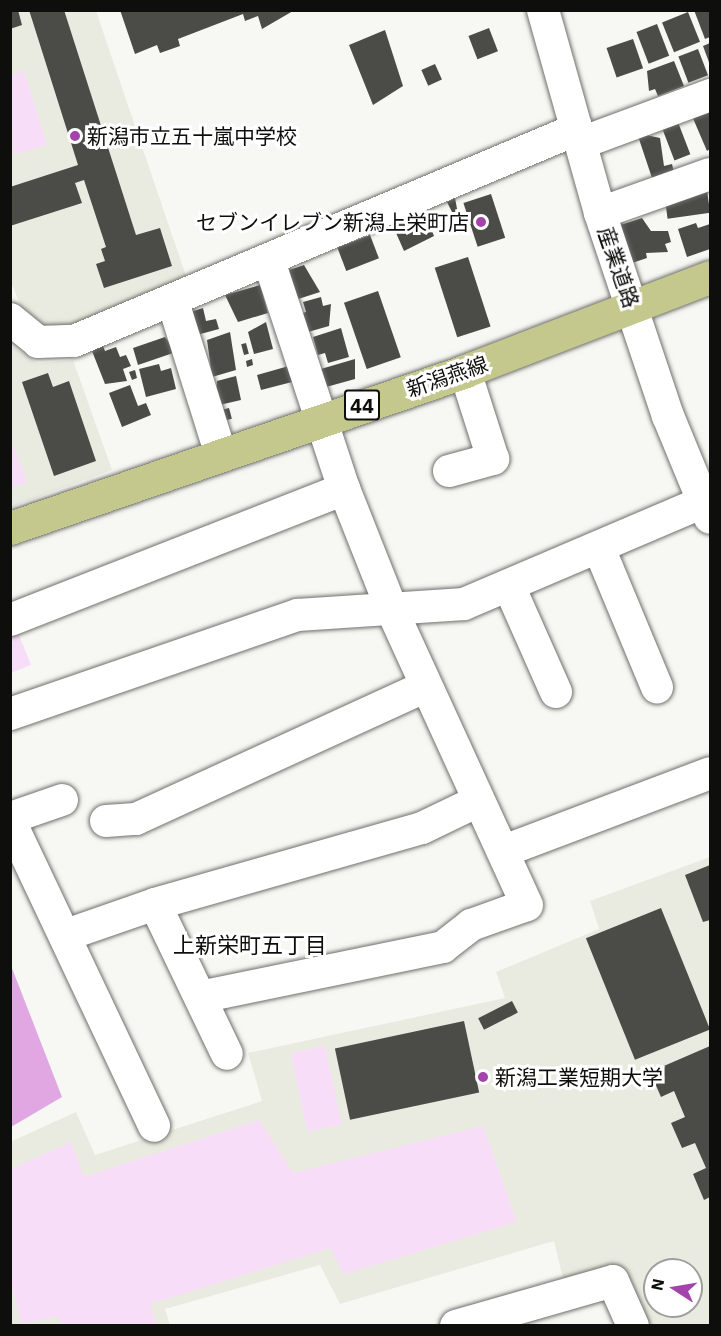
<!DOCTYPE html>
<meta charset="utf-8">
<style>
body{margin:0}
#map{position:relative;width:721px;height:1336px;overflow:hidden;background:#f7f8f3;font-family:"IBM Plex Sans","Noto Sans JP",sans-serif}
div>[style]{position:absolute}
[style*='--x']{left:calc(var(--x)*1px);top:calc(var(--y)*1px);width:calc(var(--w)*1px);rotate:calc(var(--a)*1deg)}
.built>*{inset:0;background:#eaebe0}
.green>*{inset:0;background:#f8ddf9;transform-origin:0 0}
.forest>*{inset:0;background:#e0a7e3}
.building>*{inset:0;background:#4b4b48;transform-origin:0 0}
.roads{filter:drop-shadow(0 0 2px #70706c) drop-shadow(0 0 2px #70706c)}
.minor>*{height:32px;margin:-16px;padding:0 16px;transform-origin:16px;border-radius:16px;background:#fff}
.major>*{height:33px;margin:-16.5px;padding:0 16.5px;transform-origin:16.5px;border-radius:16.5px;background:#c5c88c}
.dots>*{width:16px;height:16px;translate:-50% -50%;box-sizing:border-box;border:3px solid #fff;border-radius:50%}
span{translate:-50% -50%;white-space:nowrap;text-align:center;line-height:1.15;-webkit-text-stroke:6px #fff;paint-order:stroke}
.shield-label span{padding:2px 4px;background:#fff;border:2px solid;border-radius:4px;-webkit-text-stroke-width:0}
.shield-label{font-size:20px;color:#0e0e0d;font-weight:700}
.poi-label{font-size:21px;color:#0e0e0d}
.left{translate:0 -50%;text-align:left}
.right{translate:-100% -50%;text-align:right}
.street-label{font-size:21px;color:#0e0e0d}
.neighbourhood-label{font-size:22px;color:#0e0e0d}
.frame{position:absolute;inset:0;border:12px solid #0e0e0d;pointer-events:none}
.north{position:absolute;left:643px;top:1258px;width:60px;height:60px;box-sizing:border-box;background:#fff;border:2px solid #9f9f9e;border-radius:50%;rotate:282deg;font-size:16px;font-weight:700;line-height:24px;text-align:center;color:#0e0e0d}
.north::after{content:'';display:block;margin:auto;width:21px;height:27px;background:#a443ab;clip-path:polygon(50% 0,100% 100%,50% 72%,0 100%)}
</style>
<div id="map">
<div class="built">
<div style="clip-path:polygon(10px 11px,96px 11px,187px 279px,56px 332px,26px 319px,11px 282px)"></div>
<div style="clip-path:polygon(10px 345px,38px 363px,73px 360px,112px 470px,11px 507px)"></div>
<div style="clip-path:polygon(evenodd,710px 857px,710px 1325px,646px 1325px,635px 1307px,565px 1287px,554px 1241px,340px 1304px,320px 1265px,165px 1309px,170px 1325px,11px 1325px,10px 1142px,76px 1112px,95px 1155px,262px 1101px,248px 1053px,505px 998px,496px 972px,599px 929px,590px 901px,710px 857px,655px 1270px,691px 1270px,691px 1306px,655px 1306px,655px 1270px)"></div>
</div>
<div class="green">
<div style="clip-path:polygon(24px 71px,47px 145px,13px 155px,11px 75px)"></div>
<div style="clip-path:polygon(10px 438px,27px 482px,11px 488px,10px 488px)"></div>
<div style="clip-path:polygon(17px 630px,31px 665px,11px 673px,11px 632px)"></div>
<div style="left:325px;top:1046px;width:80px;height:35px;rotate:78deg"></div>
<div style="clip-path:polygon(259px 1120px,293px 1173px,483px 1126px,517px 1222px,344px 1274px,330px 1248px,150px 1304px,156px 1325px,62px 1325px,59px 1316px,22px 1324px,11px 1283px,11px 1169px,71px 1142px,84px 1177px)"></div>
</div>
<div class="forest">
<div style="clip-path:polygon(10px 963px,62px 1097px,11px 1127px,10px 1127px)"></div>
</div>
<div class="building">
<div style="clip-path:polygon(10px 10px,18px 10px,22px 25px,10px 29px)"></div>
<div style="clip-path:polygon(29px 10px,64px 10px,136px 235px,160px 228px,172px 266px,104px 288px,96px 264px,105px 261px,101px 249px,106px 247px,84px 180px,75px 183px,82px 203px,10px 226px,10px 187px,78px 165px)"></div>
<div style="clip-path:polygon(120px 10px,293px 10px,293px 11px,262px 29px,258px 16px,245px 21px,243px 14px,178px 39px,180px 46px,160px 53px,157px 45px,135px 54px)"></div>
<div style="clip-path:polygon(694px 10px,710px 10px,710px 37px,705px 39px)"></div>
<div style="left:688px;top:12px;width:32px;height:28px;rotate:68deg"></div>
<div style="left:657px;top:24px;width:34px;height:22px;rotate:69deg"></div>
<div style="left:489px;top:28px;width:25px;height:22px;rotate:69deg"></div>
<div style="clip-path:polygon(385px 30px,403px 86px,373px 105px,349px 45px)"></div>
<div style="left:633px;top:39px;width:31px;height:28px;rotate:71deg"></div>
<div style="clip-path:polygon(710px 43px,710px 65px,703px 46px)"></div>
<div style="left:698px;top:49px;width:28px;height:21px;rotate:69deg"></div>
<div style="clip-path:polygon(674px 61px,684px 86px,658px 96px,655px 89px,649px 91px,647px 71px)"></div>
<div style="left:435px;top:64px;width:17px;height:15px;rotate:66deg"></div>
<div style="clip-path:polygon(710px 108px,710px 149px,707px 151px,692px 116px)"></div>
<div style="left:676px;top:117px;width:40px;height:17px;rotate:69deg"></div>
<div style="clip-path:polygon(637px 133px,660px 138px,664px 166px,672px 164px,675px 176px,654px 184px)"></div>
<div style="left:706px;top:183px;width:30px;height:43px;rotate:82deg"></div>
<div style="left:491px;top:194px;width:46px;height:29px;rotate:72deg"></div>
<div style="clip-path:polygon(455px 198px,458px 214px,454px 216px,447px 202px)"></div>
<div style="clip-path:polygon(642px 218px,651px 231px,668px 231px,671px 242px,665px 244px,668px 252px,646px 253px,647px 258px,632px 263px,620px 225px)"></div>
<div style="clip-path:polygon(406px 219px,408px 224px,418px 219px,425px 234px,432px 231px,434px 236px,404px 251px,393px 226px)"></div>
<div style="clip-path:polygon(696px 223px,698px 228px,710px 224px,710px 249px,687px 257px,678px 229px)"></div>
<div style="left:370px;top:235px;width:25px;height:35px;rotate:69deg"></div>
<div style="left:468px;top:257px;width:73px;height:35px;rotate:72deg"></div>
<div style="clip-path:polygon(304px 265px,320px 292px,292px 301px,283px 272px)"></div>
<div style="clip-path:polygon(260px 285px,268px 313px,238px 322px,225px 295px)"></div>
<div style="left:378px;top:291px;width:70px;height:36px;rotate:71deg"></div>
<div style="clip-path:polygon(321px 297px,323px 306px,331px 304px,329px 326px,301px 334px,296px 315px,306px 312px,303px 302px)"></div>
<div style="clip-path:polygon(203px 308px,206px 321px,216px 319px,219px 329px,193px 336px,187px 313px)"></div>
<div style="clip-path:polygon(266px 322px,273px 349px,254px 354px,248px 332px)"></div>
<div style="clip-path:polygon(341px 328px,349px 357px,328px 363px,325px 353px,318px 355px,313px 337px)"></div>
<div style="clip-path:polygon(230px 332px,236px 370px,212px 377px,207px 340px)"></div>
<div style="clip-path:polygon(165px 337px,176px 352px,138px 365px,133px 348px)"></div>
<div style="left:246px;top:343px;width:11px;height:5px;rotate:75deg"></div>
<div style="clip-path:polygon(103px 346px,105px 351px,116px 347px,120px 357px,126px 355px,131px 366px,123px 369px,127px 381px,105px 384px,92px 351px)"></div>
<div style="clip-path:polygon(252px 359px,253px 365px,247px 367px,246px 361px)"></div>
<div style="clip-path:polygon(355px 359px,355px 379px,319px 389px,314px 371px)"></div>
<div style="clip-path:polygon(159px 364px,161px 371px,171px 368px,176px 389px,146px 397px,139px 369px)"></div>
<div style="clip-path:polygon(296px 364px,292px 382px,261px 390px,257px 375px)"></div>
<div style="clip-path:polygon(135px 370px,137px 378px,132px 380px,129px 372px)"></div>
<div style="clip-path:polygon(48px 373px,53px 387px,69px 381px,96px 461px,54px 476px,22px 382px)"></div>
<div style="clip-path:polygon(236px 376px,241px 400px,215px 406px,217px 381px)"></div>
<div style="clip-path:polygon(130px 385px,138px 406px,146px 403px,151px 415px,122px 427px,109px 393px)"></div>
<div style="left:229px;top:408px;width:11px;height:14px;rotate:75deg"></div>
<div style="clip-path:polygon(710px 865px,710px 920px,703px 922px,685px 875px)"></div>
<div style="left:661px;top:908px;width:131px;height:81px;rotate:68deg"></div>
<div style="left:512px;top:1001px;width:13px;height:38px;rotate:63deg"></div>
<div style="left:464px;top:1021px;width:73px;height:132px;rotate:78deg"></div>
<div style="clip-path:polygon(710px 1046px,710px 1197px,704px 1200px,693px 1174px,706px 1168px,695px 1143px,682px 1148px,671px 1123px,685px 1117px,674px 1091px,661px 1097px,650px 1072px)"></div>
</div>
<div class="roads">
<div class="minor">
<div style="--x:543;--y:10;--w:211;--a:74.3"></div>
<div style="--x:600;--y:213;--w:214;--a:71.5"></div>
<div style="--x:668;--y:416;--w:110;--a:67.6"></div>
<div style="--x:581;--y:143;--w:138;--a:-20.4"></div>
<div style="--x:600;--y:213;--w:117;--a:-19.5"></div>
<div style="--x:173;--y:302;--w:157;--a:72.6"></div>
<div style="--x:10;--y:319;--w:36;--a:39"></div>
<div style="--x:38;--y:342;--w:36;--a:-2"></div>
<div style="--x:74;--y:341;--w:546;--a:-22.85"></div>
<div style="--x:449;--y:471;--w:46;--a:-15.3"></div>
<div style="--x:493;--y:459;--w:92;--a:-107.7"></div>
<div style="--x:599;--y:548;--w:151;--a:67.4"></div>
<div style="--x:509;--y:586;--w:116;--a:66.1"></div>
<div style="--x:10;--y:620;--w:359;--a:-21.4"></div>
<div style="--x:10;--y:714;--w:305;--a:-19"></div>
<div style="--x:298;--y:615;--w:166;--a:-3.8"></div>
<div style="--x:464;--y:604;--w:260;--a:-23.1"></div>
<div style="--x:10;--y:818;--w:55;--a:-19.1"></div>
<div style="--x:10;--y:821;--w:337;--a:64.7"></div>
<div style="--x:106;--y:821;--w:30;--a:-4"></div>
<div style="--x:136;--y:819;--w:317;--a:-24.6"></div>
<div style="--x:504;--y:851;--w:220;--a:-20.7"></div>
<div style="--x:155;--y:904;--w:166;--a:64.4"></div>
<div style="--x:66;--y:935;--w:94;--a:-19.2"></div>
<div style="--x:155;--y:904;--w:278;--a:-15.9"></div>
<div style="--x:422;--y:828;--w:62;--a:-25.7"></div>
<div style="--x:200;--y:997;--w:248;--a:-11.6"></div>
<div style="--x:443;--y:947;--w:36;--a:-38"></div>
<div style="--x:471;--y:925;--w:59;--a:-19.7"></div>
<div style="--x:527;--y:905;--w:324;--a:-114.6"></div>
<div style="--x:392;--y:610;--w:130;--a:-111.6"></div>
<div style="--x:344;--y:489;--w:240;--a:-108.2"></div>
<div style="--x:456;--y:1326;--w:163;--a:-16"></div>
<div style="--x:613;--y:1281;--w:49;--a:66"></div>
</div>
<div class="major">
<div style="--x:10;--y:528;--w:481;--a:-19"></div>
<div style="--x:465;--y:371;--w:262;--a:-21"></div>
</div>
</div>
<div class="dots">
<div style="left:75px;top:136px;background:#a443ab"></div>
<div style="left:481px;top:222px;background:#a443ab"></div>
<div style="left:483px;top:1077px;background:#a443ab"></div>
</div>
<div class="shield-label">
<span style="left:362px;top:405px">44</span>
</div>
<div class="poi-label">
<span class="left" style="left:87px;top:136px">新潟市立五十嵐中学校</span>
<span class="right" style="left:469px;top:222px">セブンイレブン新潟上栄町店</span>
<span class="left" style="left:495px;top:1077px">新潟工業短期大学</span>
</div>
<div class="street-label">
<span style="left:619px;top:267px;rotate:71deg">産業道路</span>
<span style="left:447px;top:376px;rotate:-19deg">新潟燕線</span>
</div>
<div class="neighbourhood-label">
<span style="left:250px;top:945px">上新栄町五丁目</span>
</div>
<div class="frame"></div>
<div class="north">N</div>
</div>
